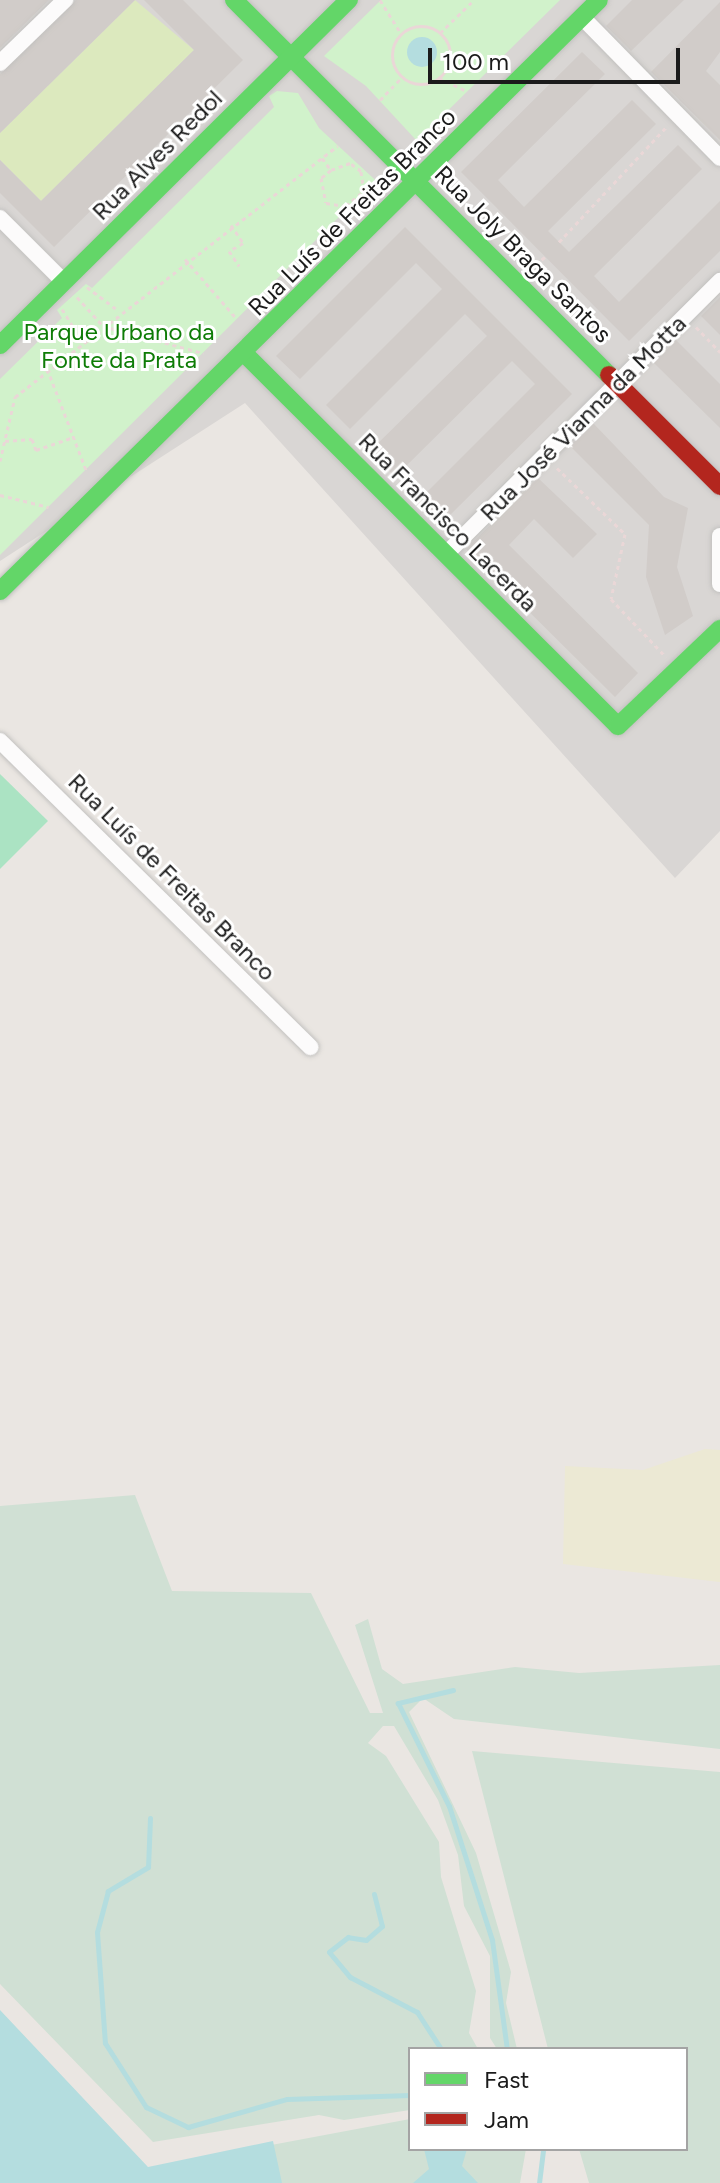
<!DOCTYPE html>
<meta charset="utf-8">
<style>
body{margin:0}
#map{position:relative;width:720px;height:2183px;overflow:hidden;background:#eae6e2;font-family:Figtree,sans-serif}
div>[style]{position:absolute}
[style*='--x']{left:calc(var(--x)*1px);top:calc(var(--y)*1px);width:calc(var(--w)*1px);rotate:calc(var(--a)*1deg)}
.residential>*{inset:0;background:#d9d6d4}
.farmland>*{inset:0;background:#ece9d4}
.grass>*{inset:0;background:#dce9be}
.wetland>*{inset:0;background:#d0e0d4}
.park>*{inset:0;background:#d1f2cb}
.pitch>*{inset:0;background:#abe3c3}
.water>*{inset:0;background:#b4dddf}
.round{border-radius:50%}
.stream>*{height:5px;margin:-2.5px;padding:0 2.5px;transform-origin:2.5px;border-radius:2.5px;background:#b4dddf}
.building>*{inset:0;background:#d1ccc9}
.path>*{height:3px;margin-top:-1.5px;transform-origin:0;background:repeating-linear-gradient(90deg,#ead7d7 0 4px,transparent 0 8px)}
.path>.ring{margin:-1.5px;padding:0;box-sizing:content-box;background:none;border:3px solid #ead7d7;border-radius:50%}
.roads{filter:drop-shadow(0 0 2px #c2c1bf) drop-shadow(0 0 2px #c2c1bf)}
.street>*{height:16px;margin:-8px;padding:0 8px;transform-origin:8px;border-radius:8px;background:#fcfbfb}
.fast>*{height:18px;margin:-9px;padding:0 9px;transform-origin:9px;border-radius:9px;background:#63d668}
.jam>*{height:18px;margin:-9px;padding:0 9px;transform-origin:9px;border-radius:9px;background:#b3261e}
span{translate:-50% -50%;white-space:nowrap;text-align:center;line-height:1.15;-webkit-text-stroke:6px #fff;paint-order:stroke}
.street-label{font-size:24px;color:#1b1b1b}
.park-label{font-size:24px;color:#0e7c06}
.legend{position:absolute;left:408px;top:2047px;width:280px;height:104px;box-sizing:border-box;background:#fff;border:2px solid #a4a4a4;margin:0;padding:10px 14px;list-style:none;font-size:24px;color:#1b1b1b}
.legend li{display:flex;align-items:center;gap:16px;height:40px}
.legend b{width:40px;border:2px solid #a4a4a4}
.scale{position:absolute;left:428px;top:48px;width:252px;height:36px;box-sizing:border-box;border:4px solid #1b1b1b;border-top:0;padding-left:10px;font-size:24px;line-height:28px;white-space:nowrap;color:#1b1b1b;-webkit-text-stroke:6px #fff;paint-order:stroke}
</style>
<div id="map">
<div class="residential">
<div style="clip-path:polygon(0 0,720px 0,720px 831px,675px 878px,245px 403px,0 561px)"></div>
</div>
<div class="farmland">
<div style="clip-path:polygon(705px 1449px,720px 1450px,720px 1582px,563px 1564px,565px 1466px,643px 1470px)"></div>
</div>
<div class="grass">
<div style="clip-path:polygon(135px 0,194px 50px,41px 201px,0 160px,0 133px)"></div>
</div>
<div class="wetland">
<div style="clip-path:polygon(135px 1495px,172px 1591px,311px 1593px,370px 1713px,383px 1713px,355px 1625px,368px 1619px,382px 1669px,403px 1684px,515px 1667px,579px 1673px,720px 1665px,720px 1749px,454px 1719px,423px 1698px,409px 1712px,476px 1853px,511px 1972px,506px 2003px,517px 2049px,497px 2049px,490px 2038px,490px 1956px,464px 1906px,458px 1855px,438px 1800px,394px 1726px,383px 1726px,368px 1743px,386px 1756px,439px 1842px,441px 1877px,476px 1991px,469px 2033px,478px 2049px,410px 2049px,410px 2110px,344px 2120px,319px 2115px,153px 2142px,0 1984px,0 1506px)"></div>
<div style="clip-path:polygon(472px 1751px,720px 1772px,720px 2183px,589px 2183px,579px 2149px,686px 2149px,686px 2049px,548px 2049px)"></div>
<div style="clip-path:polygon(0 2011px,148px 2168px,410px 2119px,410px 2149px,526px 2149px,520px 2183px,0 2183px)"></div>
</div>
<div class="park">
<div style="clip-path:polygon(381px 0,560px 0,417px 141px,366px 86px,324px 56px)"></div>
<div style="clip-path:polygon(277px 91px,298px 93px,319px 128px,385px 189px,375px 201px,360px 196px,0 555px,0 379px,62px 318px,57px 310px,86px 284px,92px 288px,274px 107px,269px 96px)"></div>
</div>
<div class="pitch">
<div style="clip-path:polygon(0 774px,48px 821px,0 869px)"></div>
</div>
<div class="water">
<div class="round" style="left:407px;top:37px;width:30px;height:30px"></div>
<div style="clip-path:polygon(0 2010px,148px 2167px,273px 2141px,282px 2183px,0 2183px)"></div>
<div style="clip-path:polygon(424px 2149px,467px 2149px,462px 2166px,478px 2183px,413px 2183px,429px 2169px)"></div>
</div>
<div class="stream">
<div style="--x:453;--y:1690;--w:57;--a:166.7"></div>
<div style="--x:398;--y:1703;--w:115;--a:63.7"></div>
<div style="--x:449;--y:1806;--w:141;--a:72.2"></div>
<div style="--x:492;--y:1940;--w:110;--a:82.2"></div>
<div style="--x:150;--y:1818;--w:49;--a:92.3"></div>
<div style="--x:148;--y:1867;--w:47;--a:149"></div>
<div style="--x:108;--y:1891;--w:42;--a:105"></div>
<div style="--x:97;--y:1932;--w:111;--a:85.9"></div>
<div style="--x:105;--y:2043;--w:76;--a:57.4"></div>
<div style="--x:146;--y:2107;--w:47;--a:25.5"></div>
<div style="--x:188;--y:2127;--w:103;--a:-15.8"></div>
<div style="--x:287;--y:2099;--w:123;--a:-1.9"></div>
<div style="--x:374;--y:1894;--w:33;--a:76"></div>
<div style="--x:382;--y:1926;--w:21;--a:139"></div>
<div style="--x:366;--y:1940;--w:18;--a:-171"></div>
<div style="--x:348;--y:1937;--w:24;--a:142"></div>
<div style="--x:329;--y:1952;--w:33;--a:50"></div>
<div style="--x:350;--y:1977;--w:76;--a:27.6"></div>
<div style="--x:417;--y:2012;--w:44;--a:57"></div>
<div style="--x:539;--y:2183;--w:34;--a:-83"></div>
</div>
<div class="building">
<div style="clip-path:polygon(0 0,49px 0,0 48px)"></div>
<div style="clip-path:polygon(76px 0,135px 0,0 133px,0 74px)"></div>
<div style="clip-path:polygon(144px 0,183px 0,243px 60px,54px 247px,0 193px,0 160px,41px 201px,194px 50px)"></div>
<div style="clip-path:polygon(632px 0,684px 0,631px 51px,606px 26px)"></div>
<div style="clip-path:polygon(720px 2px,720px 52px,706px 71px,720px 85px,720px 140px,651px 72px)"></div>
<div style="clip-path:polygon(582px 52px,605px 74px,498px 180px,524px 207px,632px 100px,656px 124px,548px 231px,569px 252px,678px 145px,702px 169px,594px 276px,619px 302px,720px 201px,720px 251px,629px 341px,461px 172px)"></div>
<div style="clip-path:polygon(405px 227px,572px 394px,442px 523px,419px 500px,535px 384px,512px 361px,395px 477px,370px 451px,487px 336px,465px 314px,350px 429px,326px 405px,442px 289px,416px 263px,300px 379px,276px 356px)"></div>
<div style="clip-path:polygon(720px 297px,720px 335px,701px 316px)"></div>
<div style="clip-path:polygon(676px 340px,720px 384px,720px 428px,654px 363px)"></div>
<div style="clip-path:polygon(593px 423px,664px 497px,688px 508px,677px 567px,693px 616px,665px 635px,646px 577px,649px 525px,570px 446px)"></div>
<div style="clip-path:polygon(538px 478px,597px 534px,573px 558px,534px 519px,509px 545px,638px 673px,615px 697px,466px 549px)"></div>
</div>
<div class="path">
<div style="--x:380;--y:0;--w:39;--a:58"></div>
<div class="ring" style="left:392px;top:26px;width:55px;height:55px"></div>
<div style="--x:440;--y:33;--w:47;--a:-44.1"></div>
<div style="--x:439;--y:78;--w:31;--a:25"></div>
<div style="--x:380;--y:100;--w:32;--a:-46"></div>
<div style="--x:322;--y:158;--w:15;--a:53"></div>
<div style="--x:331;--y:170;--w:13;--a:141"></div>
<div style="--x:321;--y:178;--w:25;--a:79"></div>
<div style="--x:326;--y:203;--w:20;--a:9"></div>
<div style="--x:346;--y:206;--w:23;--a:-40"></div>
<div style="--x:364;--y:191;--w:20;--a:-99"></div>
<div style="--x:361;--y:171;--w:14;--a:-144"></div>
<div style="--x:350;--y:163;--w:20;--a:160"></div>
<div style="--x:231;--y:225;--w:22;--a:56"></div>
<div style="--x:243;--y:243;--w:16;--a:150"></div>
<div style="--x:229;--y:251;--w:18;--a:56"></div>
<div style="--x:559;--y:242;--w:158;--a:-47"></div>
<div style="--x:185;--y:259;--w:79;--a:49.1"></div>
<div style="--x:529;--y:269;--w:20;--a:-37"></div>
<div style="--x:87;--y:287;--w:40;--a:37"></div>
<div style="--x:77;--y:297;--w:39;--a:48"></div>
<div style="--x:103;--y:326;--w:104;--a:15.1"></div>
<div style="--x:62;--y:309;--w:40;--a:58"></div>
<div style="--x:696;--y:327;--w:35;--a:46"></div>
<div style="--x:50;--y:376;--w:101;--a:69"></div>
<div style="--x:5;--y:441;--w:27;--a:-4"></div>
<div style="--x:32;--y:439;--w:12;--a:70"></div>
<div style="--x:36;--y:450;--w:40;--a:-18.9"></div>
<div style="--x:0;--y:461;--w:66;--a:-76.8"></div>
<div style="--x:15;--y:397;--w:409;--a:-37.9"></div>
<div style="--x:557;--y:468;--w:95;--a:44.1"></div>
<div style="--x:625;--y:534;--w:66;--a:102.2"></div>
<div style="--x:611;--y:599;--w:80;--a:46.5"></div>
<div style="--x:0;--y:495;--w:50;--a:13.8"></div>
</div>
<div class="roads">
<div class="street">
<div style="--x:582;--y:17;--w:197;--a:45.6"></div>
<div style="--x:0;--y:63;--w:91;--a:-44.1"></div>
<div style="--x:0;--y:218;--w:91;--a:45"></div>
<div style="--x:720;--y:536;--w:48;--a:90"></div>
<div style="--x:446;--y:554;--w:387;--a:-44.9"></div>
<div style="--x:0;--y:741;--w:436;--a:44.6"></div>
</div>
<div class="fast">
<div style="--x:234;--y:0;--w:530;--a:45"></div>
<div style="--x:0;--y:345;--w:491;--a:-44.7"></div>
<div style="--x:244;--y:353;--w:528;--a:44.92"></div>
<div style="--x:618;--y:726;--w:141;--a:-43.6"></div>
<div style="--x:0;--y:591;--w:841;--a:-44.61"></div>
</div>
<div class="jam">
<div style="--x:609;--y:375;--w:157;--a:45"></div>
</div>
</div>
<div class="street-label">
<span style="left:157px;top:155px;rotate:-45deg">Rua Alves Redol</span>
<span style="left:352px;top:212px;rotate:-45deg">Rua Luís de Freitas Branco</span>
<span style="left:523px;top:254px;rotate:45deg">Rua Joly Braga Santos</span>
<span style="left:583px;top:418px;rotate:-45deg">Rua José Vianna da Motta</span>
<span style="left:448px;top:522px;rotate:45deg">Rua Francisco Lacerda</span>
<span style="left:172px;top:877px;rotate:45deg">Rua Luís de Freitas Branco</span>
</div>
<div class="park-label">
<span style="left:119px;top:346px">Parque Urbano da<br>Fonte da Prata</span>
</div>
<ul class="legend">
<li><b style="height:10px;background:#63d668"></b>Fast</li>
<li><b style="height:10px;background:#b3261e"></b>Jam</li>
</ul>
<div class="scale">100 m</div>
</div>
